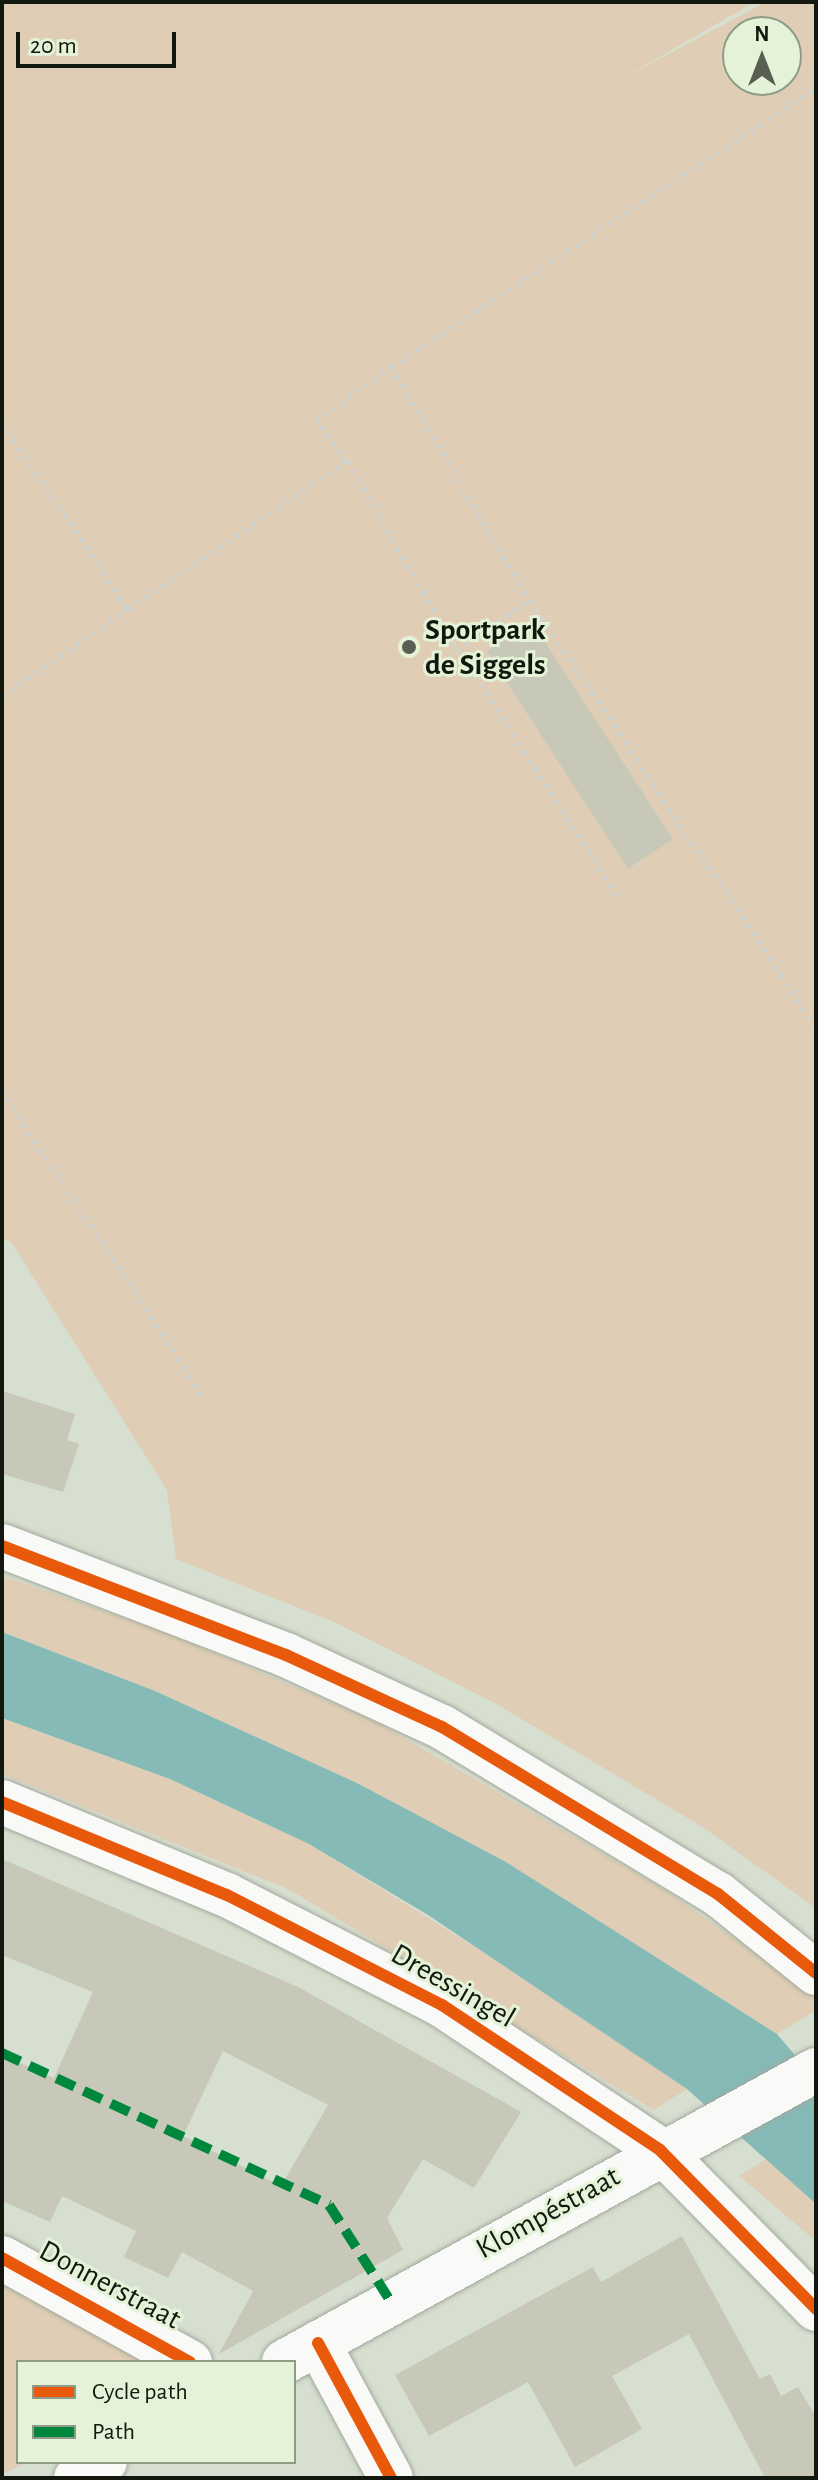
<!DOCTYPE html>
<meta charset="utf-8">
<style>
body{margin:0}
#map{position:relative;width:818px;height:2480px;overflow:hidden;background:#d7dfd0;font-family:"Alegreya Sans",sans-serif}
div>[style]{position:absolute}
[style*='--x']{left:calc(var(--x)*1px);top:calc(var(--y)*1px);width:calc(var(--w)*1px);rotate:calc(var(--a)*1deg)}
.green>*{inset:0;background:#dfceb5}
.water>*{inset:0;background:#85bab7}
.building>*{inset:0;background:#c7c8b7;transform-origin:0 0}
.path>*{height:5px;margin-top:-2.5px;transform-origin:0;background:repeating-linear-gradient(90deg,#d1d3cf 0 4px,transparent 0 10px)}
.roads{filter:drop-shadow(0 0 2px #a2a99d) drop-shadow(0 0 2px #a2a99d)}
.street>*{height:44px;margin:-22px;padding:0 22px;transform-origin:22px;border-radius:22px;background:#f9faf8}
.quiet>*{height:10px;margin-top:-5px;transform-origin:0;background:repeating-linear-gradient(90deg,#00873e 0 20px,transparent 0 30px)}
.cycleway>*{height:12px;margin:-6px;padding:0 6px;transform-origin:6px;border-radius:6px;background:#e8590c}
.dots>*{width:22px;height:22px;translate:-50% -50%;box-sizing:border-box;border:4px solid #e4f3d7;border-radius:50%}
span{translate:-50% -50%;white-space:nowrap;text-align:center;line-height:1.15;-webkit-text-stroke:6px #e4f3d7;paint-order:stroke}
.poi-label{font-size:30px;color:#13180e;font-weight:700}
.left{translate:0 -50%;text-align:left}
.street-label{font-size:30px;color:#13180e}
.frame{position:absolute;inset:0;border:4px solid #13180e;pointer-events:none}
.legend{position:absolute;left:16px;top:2360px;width:280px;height:104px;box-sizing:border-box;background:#e4f3d7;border:2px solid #909b87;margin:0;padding:10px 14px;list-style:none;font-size:24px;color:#13180e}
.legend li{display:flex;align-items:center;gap:16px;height:40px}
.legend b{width:40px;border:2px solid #909b87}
.north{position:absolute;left:722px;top:16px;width:80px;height:80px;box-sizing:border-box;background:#e4f3d7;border:2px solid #909b87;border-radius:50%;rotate:0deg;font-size:22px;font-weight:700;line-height:32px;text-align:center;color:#13180e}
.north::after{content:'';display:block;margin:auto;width:28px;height:36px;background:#585e52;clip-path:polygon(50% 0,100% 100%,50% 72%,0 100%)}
.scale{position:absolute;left:16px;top:32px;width:160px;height:36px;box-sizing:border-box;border:4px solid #13180e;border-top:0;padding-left:10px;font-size:24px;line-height:28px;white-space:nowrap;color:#13180e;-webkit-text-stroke:6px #e4f3d7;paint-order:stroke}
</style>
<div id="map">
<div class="green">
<div style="clip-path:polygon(evenodd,2px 2px,755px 2px,616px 82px,766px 2px,816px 2px,816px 1908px,701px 1826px,493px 1702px,334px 1622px,176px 1559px,167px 1490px,11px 1242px,2px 1239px,2px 2px,738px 32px,786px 32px,786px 80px,738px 80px,738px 32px)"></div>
<div style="clip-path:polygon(2px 1576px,165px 1632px,373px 1720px,662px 1888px,816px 1995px,816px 2010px,777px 2034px,506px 1862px,357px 1783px,155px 1691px,2px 1632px)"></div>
<div style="clip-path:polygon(2px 1718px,170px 1779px,309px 1844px,561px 2000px,687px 2089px,654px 2110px,288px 1889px,2px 1774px)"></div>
<div style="clip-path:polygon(766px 2159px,816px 2204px,816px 2241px,739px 2176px)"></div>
<div style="clip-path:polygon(2px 2283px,160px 2362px,18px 2362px,18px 2462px,26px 2462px,2px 2475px)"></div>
</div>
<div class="water">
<div style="clip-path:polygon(2px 1632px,155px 1691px,357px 1783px,506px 1862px,777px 2034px,816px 2080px,816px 2204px,687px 2089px,428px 1915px,309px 1844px,170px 1779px,2px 1718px)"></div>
</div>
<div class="building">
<div style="left:532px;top:622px;width:259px;height:54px;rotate:57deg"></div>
<div style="clip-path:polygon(2px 1391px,75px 1414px,67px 1440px,79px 1444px,63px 1492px,2px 1474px)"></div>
<div style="clip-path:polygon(evenodd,2px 1859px,298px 1987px,521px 2112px,474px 2188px,423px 2159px,387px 2218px,403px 2250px,219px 2354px,253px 2291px,182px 2252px,168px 2278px,124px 2257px,136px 2231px,62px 2196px,50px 2222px,2px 2201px,2px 2055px,54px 2078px,93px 1992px,2px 1955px,2px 1859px,223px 2051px,328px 2105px,281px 2186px,183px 2136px,223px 2051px)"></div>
<div style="clip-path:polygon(682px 2236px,760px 2379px,770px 2374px,781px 2396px,798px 2387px,816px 2417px,816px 2478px,765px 2478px,689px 2334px,612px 2376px,642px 2429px,575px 2467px,528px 2382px,429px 2436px,395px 2375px,593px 2267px,601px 2282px)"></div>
</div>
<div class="path">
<div style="--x:391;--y:367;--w:508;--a:-33.28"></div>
<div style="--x:2;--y:422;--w:225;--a:56"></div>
<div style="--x:128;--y:609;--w:264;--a:-34.1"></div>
<div style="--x:347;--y:461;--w:219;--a:59.8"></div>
<div style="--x:457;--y:650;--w:297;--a:56.7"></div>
<div style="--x:347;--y:461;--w:50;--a:-126.9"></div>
<div style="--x:317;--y:421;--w:92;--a:-36.1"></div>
<div style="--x:391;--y:367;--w:271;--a:59.2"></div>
<div style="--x:530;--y:600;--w:514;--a:56.19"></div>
<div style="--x:457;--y:650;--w:88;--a:-34.4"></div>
<div style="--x:2;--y:696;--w:153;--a:-34.6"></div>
<div style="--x:2;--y:1090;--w:371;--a:56.8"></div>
</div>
<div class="roads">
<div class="street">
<div style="--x:2;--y:1546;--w:304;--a:21"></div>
<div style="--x:286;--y:1655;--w:172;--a:24.8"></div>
<div style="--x:442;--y:1727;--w:323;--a:31.2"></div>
<div style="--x:718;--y:1894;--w:126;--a:38.9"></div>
<div style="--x:2;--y:1802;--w:243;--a:22.5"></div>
<div style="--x:227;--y:1895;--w:242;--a:27.1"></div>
<div style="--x:442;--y:2005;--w:262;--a:33.6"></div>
<div style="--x:660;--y:2150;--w:223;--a:45.5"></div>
<div style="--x:2;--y:2258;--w:215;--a:29"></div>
<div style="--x:318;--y:2343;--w:153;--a:61.6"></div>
<div style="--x:284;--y:2362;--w:607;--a:-28.76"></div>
<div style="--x:76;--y:2478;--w:33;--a:-29"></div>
</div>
</div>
<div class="quiet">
<div style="--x:2;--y:2053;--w:361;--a:24.9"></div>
<div style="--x:329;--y:2205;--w:115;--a:57.4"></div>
</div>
<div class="cycleway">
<div style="--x:2;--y:1546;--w:304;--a:21"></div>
<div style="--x:286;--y:1655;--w:172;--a:24.8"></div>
<div style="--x:442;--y:1727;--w:323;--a:31.2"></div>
<div style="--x:718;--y:1894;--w:126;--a:38.9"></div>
<div style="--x:2;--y:1802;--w:243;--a:22.5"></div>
<div style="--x:227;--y:1895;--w:242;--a:27.1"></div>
<div style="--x:442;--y:2005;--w:262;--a:33.6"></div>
<div style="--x:660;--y:2150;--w:223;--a:45.5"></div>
<div style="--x:2;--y:2258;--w:215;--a:29"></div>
<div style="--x:318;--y:2343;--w:153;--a:61.6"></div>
</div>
<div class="dots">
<div style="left:409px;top:647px;background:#585e52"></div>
</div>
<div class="poi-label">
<span class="left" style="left:425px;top:647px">Sportpark<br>de Siggels</span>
</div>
<div class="street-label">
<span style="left:453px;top:1986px;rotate:30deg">Dreessingel</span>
<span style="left:548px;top:2213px;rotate:-29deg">Klompéstraat</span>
<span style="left:110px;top:2285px;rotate:28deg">Donnerstraat</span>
</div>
<div class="frame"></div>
<ul class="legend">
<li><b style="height:10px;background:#e8590c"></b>Cycle path</li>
<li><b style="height:10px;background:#00873e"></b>Path</li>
</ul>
<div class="north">N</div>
<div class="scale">20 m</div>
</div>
